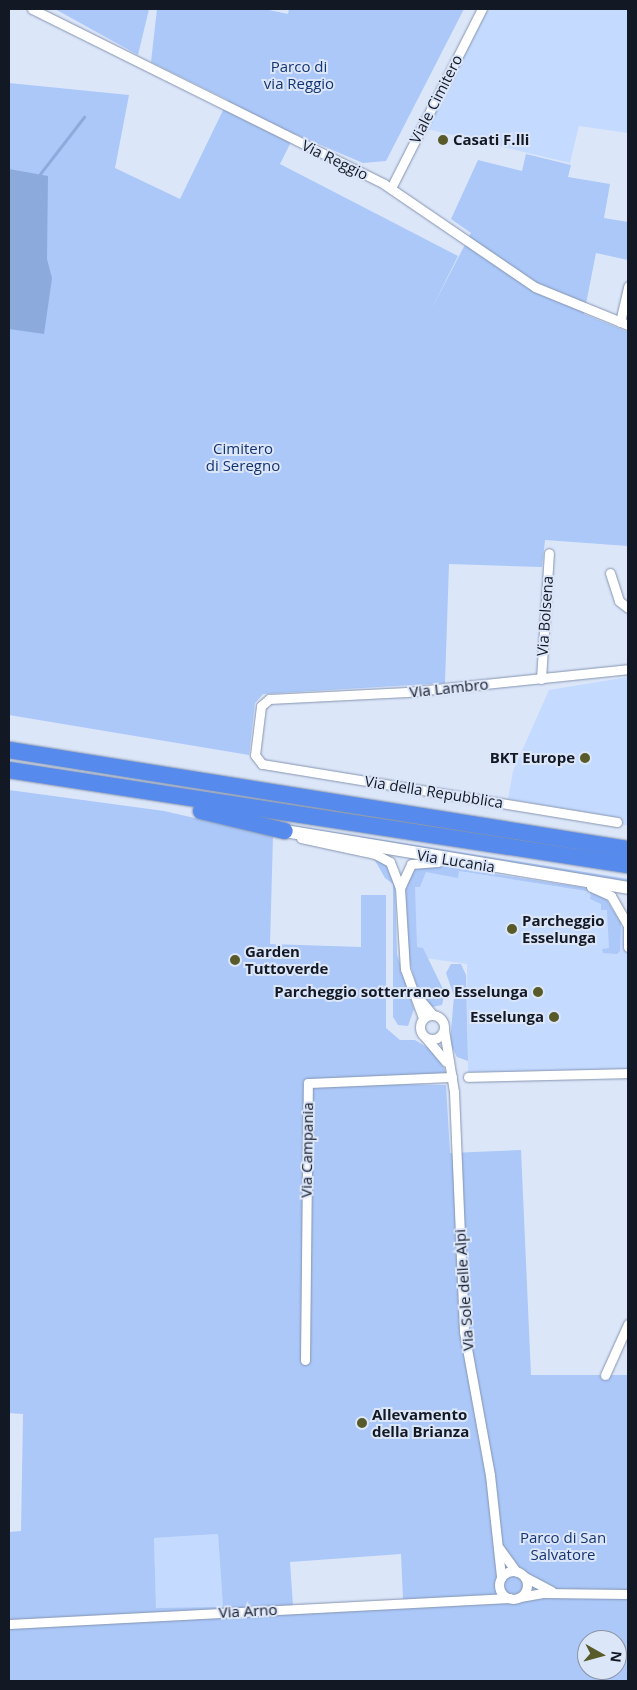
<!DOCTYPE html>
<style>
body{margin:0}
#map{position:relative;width:637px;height:1690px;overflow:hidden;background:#dce6f9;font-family:"Open Sans",sans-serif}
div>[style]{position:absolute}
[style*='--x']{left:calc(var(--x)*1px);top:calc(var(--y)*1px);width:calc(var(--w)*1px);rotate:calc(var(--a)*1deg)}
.built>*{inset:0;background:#c5daff}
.green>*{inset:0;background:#abc8f9}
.water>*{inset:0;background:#8daadd}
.stream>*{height:2.5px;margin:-1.25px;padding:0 1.25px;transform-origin:1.25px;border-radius:1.25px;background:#8daadd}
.roads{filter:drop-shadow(0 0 1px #8494b0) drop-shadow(0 0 1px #8494b0)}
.street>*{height:9px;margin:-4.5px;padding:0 4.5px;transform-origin:4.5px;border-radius:4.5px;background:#fff}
.street>.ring{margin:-4.5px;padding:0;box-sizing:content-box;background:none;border:9px solid #fff;border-radius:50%}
.secondary>*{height:12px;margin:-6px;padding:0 6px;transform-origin:6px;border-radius:6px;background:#fff}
.highway>*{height:16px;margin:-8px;padding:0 8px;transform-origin:8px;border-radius:8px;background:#568aec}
.dots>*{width:14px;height:14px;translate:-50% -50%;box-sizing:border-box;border:2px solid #dce6f9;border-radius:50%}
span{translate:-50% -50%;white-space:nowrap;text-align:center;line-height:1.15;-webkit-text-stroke:4px #dce6f9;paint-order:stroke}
.park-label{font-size:15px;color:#143471}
.street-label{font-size:15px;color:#131924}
.poi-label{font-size:15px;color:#131924;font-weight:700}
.left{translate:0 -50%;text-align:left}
.right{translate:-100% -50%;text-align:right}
.frame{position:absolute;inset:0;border:10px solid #131924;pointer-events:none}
.north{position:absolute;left:577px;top:1630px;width:50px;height:50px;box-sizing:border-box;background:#dce6f9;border:1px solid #8c94a4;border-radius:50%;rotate:97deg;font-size:14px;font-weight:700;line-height:20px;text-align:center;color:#131924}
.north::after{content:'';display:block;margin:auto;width:18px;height:22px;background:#585b29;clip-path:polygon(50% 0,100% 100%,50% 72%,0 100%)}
</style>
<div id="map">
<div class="built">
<div style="clip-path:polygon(488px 9px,628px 9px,628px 133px,579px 126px,570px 163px,427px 129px)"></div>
<div style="clip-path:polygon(628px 677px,628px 826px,621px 824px,621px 818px,508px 799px,513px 771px,549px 690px)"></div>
<div style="clip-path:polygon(429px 866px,595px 893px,618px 927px,628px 927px,628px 1070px,468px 1074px,467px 964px,425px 958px,415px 949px,414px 872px)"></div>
<div style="clip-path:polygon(218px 1534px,223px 1607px,160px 1611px,156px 1608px,154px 1538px)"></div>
</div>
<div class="green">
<div style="clip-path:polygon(55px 9px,149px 9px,138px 55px)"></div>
<div style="clip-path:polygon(157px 9px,264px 9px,288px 14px,289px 9px,464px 9px,386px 161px,363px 163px,295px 134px,280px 164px,458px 256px,431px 310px,471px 233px,451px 219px,478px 160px,522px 171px,526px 154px,571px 165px,568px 177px,610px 184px,604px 218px,628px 222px,628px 260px,596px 253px,584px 314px,628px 332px,628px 546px,545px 540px,542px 567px,449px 564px,445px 683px,263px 694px,255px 703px,249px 755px,9px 715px,9px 83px,129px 95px,115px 168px,180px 199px,228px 100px,151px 62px)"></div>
<div style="clip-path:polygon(evenodd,9px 790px,164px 811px,273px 836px,270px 944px,361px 947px,361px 895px,386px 895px,386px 1028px,400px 1040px,415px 1040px,438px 1054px,447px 1075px,387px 1084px,446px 1085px,450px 1153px,521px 1150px,531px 1375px,628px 1375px,628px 1681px,9px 1681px,9px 1532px,21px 1531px,23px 1414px,9px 1413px,9px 790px,218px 1534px,223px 1607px,156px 1608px,154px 1538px,218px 1534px,9px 790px,401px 1554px,403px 1600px,293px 1606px,290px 1562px,401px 1554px,9px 790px,587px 1640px,617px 1640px,617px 1670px,587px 1670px,587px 1640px)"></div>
<div style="clip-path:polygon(284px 824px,628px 879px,628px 885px,283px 826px)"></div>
<div style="clip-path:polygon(373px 857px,387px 863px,395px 880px,397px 954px,414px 1009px,408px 1026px,398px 1025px,393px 1017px,393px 884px,385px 878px)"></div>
<div style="clip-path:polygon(430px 864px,586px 888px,603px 894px,621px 923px,620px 951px,617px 954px,603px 953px,602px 949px,609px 948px,607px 910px,601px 910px,601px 904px,590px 899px,591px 892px,459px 871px,458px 878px,426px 872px,420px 887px,415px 887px,417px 947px,423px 948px,445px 993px,442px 1005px,432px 1007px,418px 992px,408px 955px,405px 888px,414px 866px)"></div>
<div style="clip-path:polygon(451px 964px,461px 964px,466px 975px,468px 1061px,457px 1057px,450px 1043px,454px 996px,446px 973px)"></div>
</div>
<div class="water">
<div style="clip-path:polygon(9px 169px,48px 176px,47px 259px,52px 278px,44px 334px,9px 329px)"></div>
</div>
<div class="stream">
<div style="--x:40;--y:174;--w:72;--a:-52.3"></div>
</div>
<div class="roads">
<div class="street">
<div style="--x:32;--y:9;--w:393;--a:26.4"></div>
<div style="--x:384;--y:184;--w:183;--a:34.3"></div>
<div style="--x:535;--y:287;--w:100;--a:22.2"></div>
<div style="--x:391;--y:188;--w:201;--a:-63.1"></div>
<div style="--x:620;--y:322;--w:37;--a:-77"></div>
<div style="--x:610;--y:573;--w:29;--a:72"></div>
<div style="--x:619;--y:601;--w:11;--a:38"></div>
<div style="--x:541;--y:679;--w:126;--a:-86.4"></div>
<div style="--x:617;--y:822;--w:360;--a:-170.7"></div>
<div style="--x:262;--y:764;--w:11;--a:-128"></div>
<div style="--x:255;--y:755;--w:49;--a:-83"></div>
<div style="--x:261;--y:706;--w:11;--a:-41"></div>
<div style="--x:269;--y:699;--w:138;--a:-2.9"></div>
<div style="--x:407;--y:692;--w:222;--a:-5.9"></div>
<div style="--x:301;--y:838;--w:76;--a:12.2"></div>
<div style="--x:375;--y:854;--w:17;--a:28"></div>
<div style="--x:390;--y:862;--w:28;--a:69"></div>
<div style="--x:400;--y:888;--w:81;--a:86.5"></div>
<div style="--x:405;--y:969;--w:52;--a:69.8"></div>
<div style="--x:591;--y:887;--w:22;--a:24"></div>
<div style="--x:611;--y:896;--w:34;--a:60"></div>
<div style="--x:400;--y:888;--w:26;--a:-65"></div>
<div style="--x:411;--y:864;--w:27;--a:-4"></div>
<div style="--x:628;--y:923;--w:24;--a:90"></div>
<div style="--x:416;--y:995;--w:25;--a:50"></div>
<div class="ring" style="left:420px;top:1015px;width:15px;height:15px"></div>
<div style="--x:444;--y:1030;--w:63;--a:80.8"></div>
<div style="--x:454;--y:1092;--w:240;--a:87.6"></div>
<div style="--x:464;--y:1332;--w:145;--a:79.7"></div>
<div style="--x:490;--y:1475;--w:103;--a:83.8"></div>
<div style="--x:426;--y:1038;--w:31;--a:50"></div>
<div style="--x:468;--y:1077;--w:160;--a:-1.4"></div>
<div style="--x:305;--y:1360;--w:277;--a:-89.4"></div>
<div style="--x:308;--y:1083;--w:144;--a:-2.4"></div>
<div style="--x:605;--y:1375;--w:56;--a:-65.7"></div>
<div style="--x:499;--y:1548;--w:29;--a:54"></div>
<div class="ring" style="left:499px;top:1571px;width:19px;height:19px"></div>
<div style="--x:525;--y:1577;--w:30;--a:28"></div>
<div style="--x:520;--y:1597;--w:23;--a:-10"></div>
<div style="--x:543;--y:1593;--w:85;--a:0.7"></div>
<div style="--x:9;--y:1624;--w:501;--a:-2.98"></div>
</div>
<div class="secondary">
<div style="--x:285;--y:831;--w:348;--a:9.4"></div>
</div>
<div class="highway">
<div style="--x:9;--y:750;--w:627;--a:9.09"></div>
<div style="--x:9;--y:770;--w:626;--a:8.73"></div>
<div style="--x:201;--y:811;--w:86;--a:13.4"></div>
</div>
</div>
<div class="dots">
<div style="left:443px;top:140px;background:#585b29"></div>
<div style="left:585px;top:758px;background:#585b29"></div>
<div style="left:512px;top:929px;background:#585b29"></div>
<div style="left:235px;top:960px;background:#585b29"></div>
<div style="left:538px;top:992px;background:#585b29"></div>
<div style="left:554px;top:1017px;background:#585b29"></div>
<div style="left:362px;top:1423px;background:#585b29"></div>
</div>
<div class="park-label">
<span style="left:299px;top:75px">Parco di<br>via Reggio</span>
<span style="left:243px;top:457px">Cimitero<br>di Seregno</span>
<span style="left:563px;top:1546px">Parco di San<br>Salvatore</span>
</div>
<div class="street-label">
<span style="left:436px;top:99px;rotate:-63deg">Viale Cimitero</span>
<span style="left:335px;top:160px;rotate:26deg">Via Reggio</span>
<span style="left:545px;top:616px;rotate:-86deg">Via Bolsena</span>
<span style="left:449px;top:688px;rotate:-6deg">Via Lambro</span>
<span style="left:434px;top:792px;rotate:9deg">Via della Repubblica</span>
<span style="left:456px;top:861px;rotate:9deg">Via Lucania</span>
<span style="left:307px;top:1150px;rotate:-89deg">Via Campania</span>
<span style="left:464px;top:1290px;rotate:-94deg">Via Sole delle Alpi</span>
<span style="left:248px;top:1611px;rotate:-3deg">Via Arno</span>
</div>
<div class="poi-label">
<span class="left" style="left:453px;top:140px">Casati F.lli</span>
<span class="right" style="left:575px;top:758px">BKT Europe</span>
<span class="left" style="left:522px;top:929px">Parcheggio<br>Esselunga</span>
<span class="left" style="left:245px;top:960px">Garden<br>Tuttoverde</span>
<span class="right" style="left:528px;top:992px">Parcheggio sotterraneo Esselunga</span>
<span class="right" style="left:544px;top:1017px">Esselunga</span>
<span class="left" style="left:372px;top:1423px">Allevamento<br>della Brianza</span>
</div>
<div class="frame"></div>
<div class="north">N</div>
</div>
